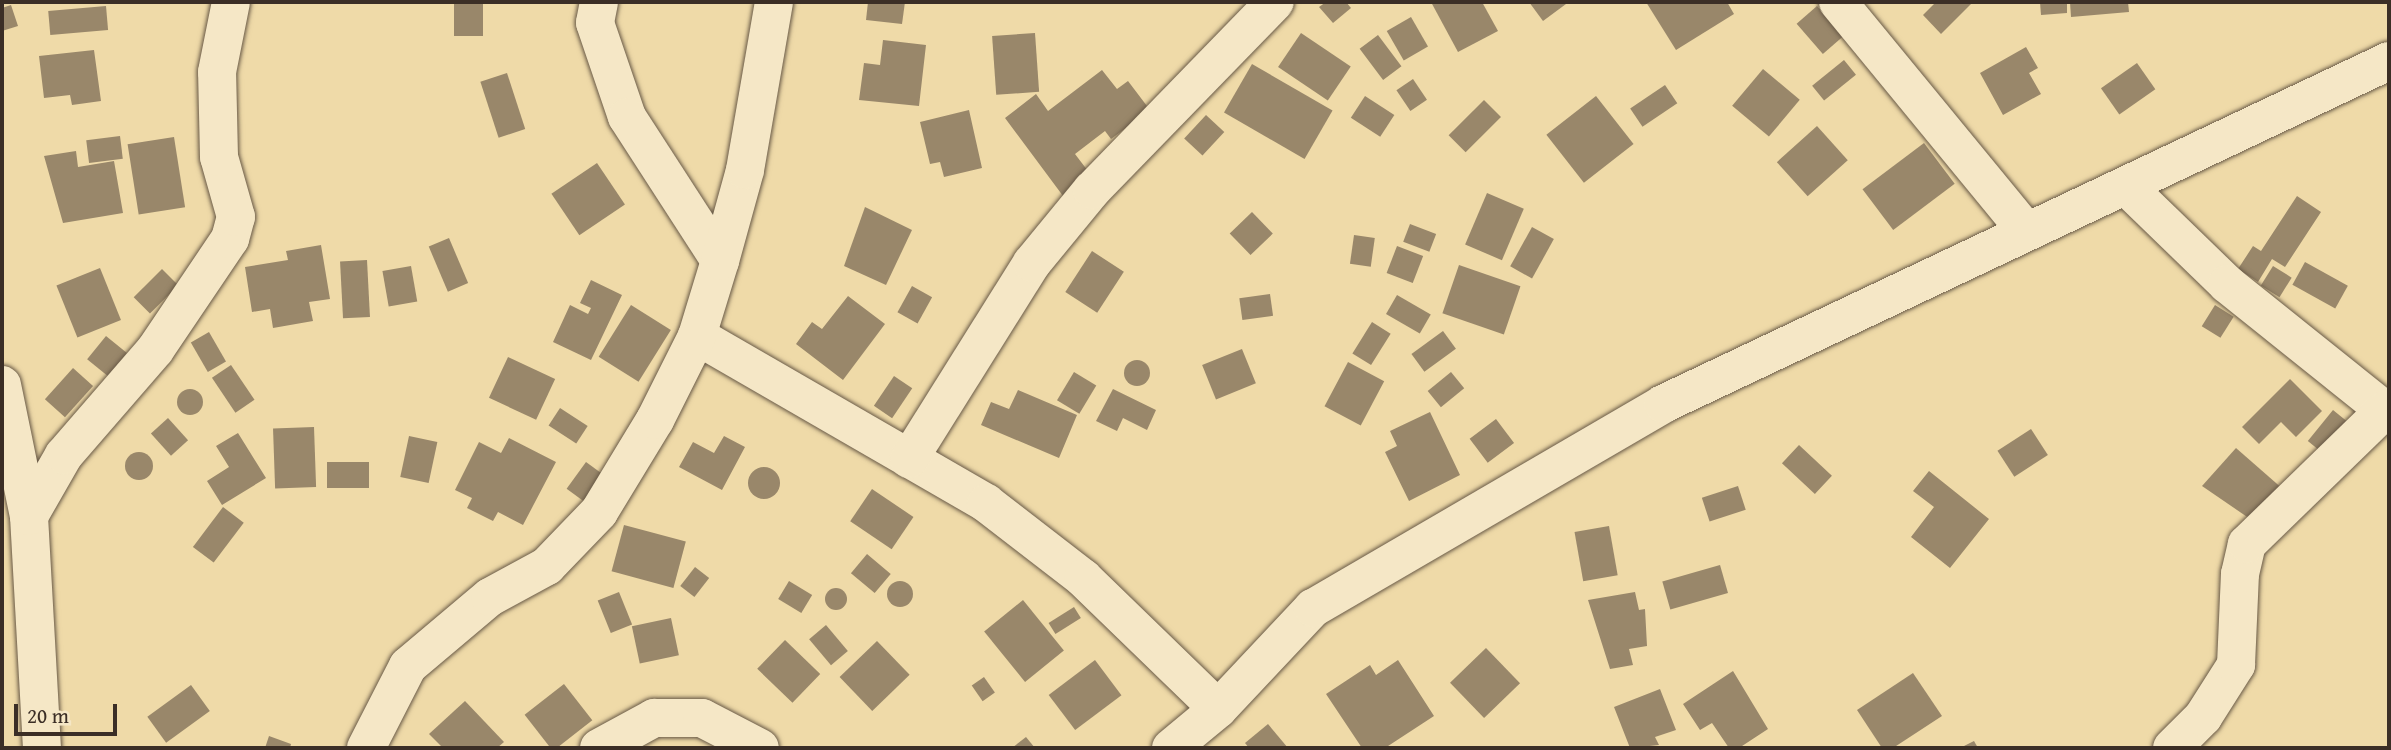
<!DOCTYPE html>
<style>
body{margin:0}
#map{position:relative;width:2391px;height:750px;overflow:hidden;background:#efdaa8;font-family:"Gentium Book Plus",serif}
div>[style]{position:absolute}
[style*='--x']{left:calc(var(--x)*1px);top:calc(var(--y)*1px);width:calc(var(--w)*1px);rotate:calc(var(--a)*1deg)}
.building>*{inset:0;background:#99876a;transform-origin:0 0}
.round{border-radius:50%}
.roads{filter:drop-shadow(0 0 2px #685946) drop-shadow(0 0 2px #685946)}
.street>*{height:38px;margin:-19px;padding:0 19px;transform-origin:19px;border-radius:19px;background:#f5e7c6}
span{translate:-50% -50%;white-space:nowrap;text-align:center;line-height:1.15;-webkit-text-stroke:6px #f5e7c6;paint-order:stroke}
.frame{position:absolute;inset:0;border:4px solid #3b2e26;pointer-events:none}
.scale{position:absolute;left:14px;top:704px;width:103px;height:32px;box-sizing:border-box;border:4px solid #3b2e26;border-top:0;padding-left:9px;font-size:21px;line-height:24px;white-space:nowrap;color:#3b2e26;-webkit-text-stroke:5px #f5e7c6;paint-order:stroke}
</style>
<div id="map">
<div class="building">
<div style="left:454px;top:2px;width:29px;height:34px"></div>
<div style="clip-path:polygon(868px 2px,905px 2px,902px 24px,866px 20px)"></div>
<div style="clip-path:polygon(1326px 2px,1346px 2px,1351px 8px,1333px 23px,1319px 7px)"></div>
<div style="clip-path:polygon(1431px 2px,1482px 2px,1498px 31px,1458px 52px)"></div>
<div style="clip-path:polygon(1529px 2px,1564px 2px,1566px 4px,1543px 21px)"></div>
<div style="clip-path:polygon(1646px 2px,1727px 2px,1734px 14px,1676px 50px)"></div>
<div style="clip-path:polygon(1936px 2px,1971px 2px,1972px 3px,1941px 34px,1923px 15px)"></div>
<div style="clip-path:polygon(2040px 2px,2067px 2px,2067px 13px,2041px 15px)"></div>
<div style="clip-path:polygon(2070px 2px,2128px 2px,2129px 12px,2071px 17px)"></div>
<div style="clip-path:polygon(11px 5px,18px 26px,2px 31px,2px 8px)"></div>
<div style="left:106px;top:6px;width:24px;height:58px;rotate:85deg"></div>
<div style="left:1817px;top:6px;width:40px;height:27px;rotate:49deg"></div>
<div style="left:1411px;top:17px;width:34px;height:28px;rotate:60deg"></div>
<div style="left:1035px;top:33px;width:59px;height:43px;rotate:86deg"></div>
<div style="left:1301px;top:33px;width:60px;height:41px;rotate:34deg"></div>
<div style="left:1378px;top:35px;width:39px;height:23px;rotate:53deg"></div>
<div style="clip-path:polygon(883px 40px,926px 45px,919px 106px,859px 100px,864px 63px,880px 65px)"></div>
<div style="clip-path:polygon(2026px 47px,2038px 68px,2029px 73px,2041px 94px,2003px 115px,1980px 73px)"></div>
<div style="clip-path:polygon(94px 50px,101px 101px,72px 105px,70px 95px,44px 98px,39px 56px)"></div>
<div style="left:1844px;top:60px;width:19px;height:41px;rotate:51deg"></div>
<div style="left:2137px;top:63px;width:32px;height:44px;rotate:55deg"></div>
<div style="left:1252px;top:64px;width:93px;height:56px;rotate:30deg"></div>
<div style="left:1763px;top:69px;width:48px;height:48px;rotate:40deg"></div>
<div style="clip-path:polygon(1102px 70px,1117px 89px,1128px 81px,1150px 110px,1111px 139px,1105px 131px,1075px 154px,1094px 179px,1066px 200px,1005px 118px,1036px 94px,1048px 111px)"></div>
<div style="left:507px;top:73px;width:59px;height:28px;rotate:72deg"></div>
<div style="left:1413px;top:79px;width:25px;height:20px;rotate:56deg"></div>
<div style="left:1665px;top:85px;width:22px;height:42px;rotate:56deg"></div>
<div style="left:1365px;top:96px;width:35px;height:26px;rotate:33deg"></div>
<div style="left:1596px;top:96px;width:61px;height:63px;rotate:52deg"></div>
<div style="left:1484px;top:100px;width:24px;height:50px;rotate:45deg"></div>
<div style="clip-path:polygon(969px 110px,982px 168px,944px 177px,940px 162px,930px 164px,920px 122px)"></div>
<div style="left:1206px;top:115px;width:25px;height:32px;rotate:43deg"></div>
<div style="left:1817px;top:126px;width:46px;height:54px;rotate:48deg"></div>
<div style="left:120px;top:136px;width:23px;height:34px;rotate:83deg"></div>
<div style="left:174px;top:137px;width:71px;height:47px;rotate:81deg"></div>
<div style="left:1924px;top:143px;width:51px;height:77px;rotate:53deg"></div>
<div style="clip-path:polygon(76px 151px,78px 167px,114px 161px,123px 213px,63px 223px,44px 156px)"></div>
<div style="left:597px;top:163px;width:50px;height:55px;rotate:56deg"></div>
<div style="left:1487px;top:193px;width:40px;height:56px;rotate:23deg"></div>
<div style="clip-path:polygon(2297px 196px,2321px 212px,2285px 267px,2272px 259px,2258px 282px,2238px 269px,2253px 246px,2261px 251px)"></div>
<div style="clip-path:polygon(865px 207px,912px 230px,886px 285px,844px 266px)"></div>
<div style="left:1252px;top:212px;width:30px;height:31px;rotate:46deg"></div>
<div style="left:1410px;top:224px;width:28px;height:19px;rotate:21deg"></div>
<div style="left:1532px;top:227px;width:25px;height:45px;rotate:29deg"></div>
<div style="left:1354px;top:235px;width:21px;height:29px;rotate:8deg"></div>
<div style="left:449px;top:238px;width:49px;height:22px;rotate:67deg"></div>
<div style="clip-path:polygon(321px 245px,330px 299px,309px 302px,313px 321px,273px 328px,270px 309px,252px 312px,245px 267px,288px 260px,286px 251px)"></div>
<div style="left:1397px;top:246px;width:28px;height:29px;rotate:21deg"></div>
<div style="left:1092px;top:251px;width:38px;height:49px;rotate:33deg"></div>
<div style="left:367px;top:260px;width:57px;height:27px;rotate:87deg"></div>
<div style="left:2305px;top:262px;width:49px;height:26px;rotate:29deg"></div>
<div style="left:1459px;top:265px;width:65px;height:51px;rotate:19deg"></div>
<div style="left:411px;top:266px;width:36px;height:29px;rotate:80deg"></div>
<div style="left:2273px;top:266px;width:22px;height:23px;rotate:32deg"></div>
<div style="left:100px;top:268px;width:56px;height:47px;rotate:68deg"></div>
<div style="left:162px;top:269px;width:23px;height:40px;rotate:45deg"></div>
<div style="clip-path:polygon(591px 280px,622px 295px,591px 360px,553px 342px,570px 305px,588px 314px,591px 308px,580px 303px)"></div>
<div style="left:912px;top:286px;width:23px;height:30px;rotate:29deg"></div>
<div style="left:1270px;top:294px;width:22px;height:31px;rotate:82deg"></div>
<div style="left:1397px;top:295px;width:39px;height:22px;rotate:30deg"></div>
<div style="clip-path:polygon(848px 296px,885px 324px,843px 380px,796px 344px,812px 322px,822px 329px)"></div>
<div style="left:631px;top:305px;width:47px;height:61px;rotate:32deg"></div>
<div style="left:2215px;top:305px;width:22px;height:25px;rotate:32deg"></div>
<div style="left:1372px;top:322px;width:22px;height:37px;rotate:32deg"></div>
<div style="left:1443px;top:331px;width:22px;height:39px;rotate:54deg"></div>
<div style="left:209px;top:332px;width:34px;height:21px;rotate:60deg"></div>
<div style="left:106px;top:336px;width:27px;height:30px;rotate:39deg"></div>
<div style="left:1242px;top:349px;width:37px;height:43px;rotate:68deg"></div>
<div style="left:508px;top:357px;width:52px;height:45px;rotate:25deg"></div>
<div class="round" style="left:1124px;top:360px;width:26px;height:26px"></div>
<div style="left:1348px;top:362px;width:41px;height:50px;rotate:28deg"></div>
<div style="left:231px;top:365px;width:42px;height:23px;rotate:56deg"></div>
<div style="left:73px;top:368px;width:27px;height:42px;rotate:42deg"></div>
<div style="left:1074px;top:372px;width:26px;height:33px;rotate:31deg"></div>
<div style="left:1451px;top:372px;width:21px;height:30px;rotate:51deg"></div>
<div style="left:894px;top:376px;width:22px;height:36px;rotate:34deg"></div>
<div style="clip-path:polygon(2290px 379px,2322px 411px,2296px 437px,2281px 422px,2259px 444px,2242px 427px)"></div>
<div class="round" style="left:177px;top:389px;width:26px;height:26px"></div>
<div style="clip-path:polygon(1113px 389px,1156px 410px,1147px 430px,1123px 418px,1117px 431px,1096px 421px)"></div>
<div style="clip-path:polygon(1018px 390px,1077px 415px,1059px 458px,981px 425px,991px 402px,1009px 409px)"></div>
<div style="left:560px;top:408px;width:33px;height:21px;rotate:33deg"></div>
<div style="left:2333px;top:410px;width:21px;height:40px;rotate:39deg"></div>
<div style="clip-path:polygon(1430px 412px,1460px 475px,1409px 501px,1385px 452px,1397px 446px,1390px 431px)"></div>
<div style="left:168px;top:418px;width:30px;height:23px;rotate:48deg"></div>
<div style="left:1496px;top:419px;width:30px;height:33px;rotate:53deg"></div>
<div style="left:314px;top:427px;width:60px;height:41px;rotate:88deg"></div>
<div style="left:2031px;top:429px;width:31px;height:40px;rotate:57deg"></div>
<div style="clip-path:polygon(238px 433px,266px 478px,222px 505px,207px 481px,229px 467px,216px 446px)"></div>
<div style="left:409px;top:436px;width:29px;height:42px;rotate:12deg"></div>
<div style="clip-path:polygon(724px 436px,745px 447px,722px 490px,679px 467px,693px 442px,714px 453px)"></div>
<div style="clip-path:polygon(509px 438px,556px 462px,523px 525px,498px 512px,493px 521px,467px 508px,472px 498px,455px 490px,479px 442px,501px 453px)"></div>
<div style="left:1799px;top:445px;width:45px;height:25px;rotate:43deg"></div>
<div style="clip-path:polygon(2236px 448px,2284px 490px,2256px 523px,2202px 486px)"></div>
<div class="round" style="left:125px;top:452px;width:28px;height:28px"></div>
<div style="left:327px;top:462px;width:42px;height:26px"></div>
<div style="left:586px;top:462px;width:22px;height:33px;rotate:36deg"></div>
<div class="round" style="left:748px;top:467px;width:32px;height:32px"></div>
<div style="clip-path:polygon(1929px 471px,1989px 519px,1950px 568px,1911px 537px,1934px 507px,1913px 491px)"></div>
<div style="left:1738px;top:486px;width:25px;height:38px;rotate:72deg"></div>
<div style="left:872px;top:489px;width:50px;height:39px;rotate:34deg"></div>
<div style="left:223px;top:507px;width:26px;height:50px;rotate:37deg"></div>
<div style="left:624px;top:525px;width:64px;height:48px;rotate:15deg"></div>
<div style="left:1609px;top:526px;width:50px;height:35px;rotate:80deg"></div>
<div style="left:867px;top:554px;width:31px;height:25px;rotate:40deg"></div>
<div style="left:1720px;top:565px;width:29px;height:60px;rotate:74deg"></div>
<div style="left:695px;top:567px;width:18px;height:24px;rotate:38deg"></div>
<div class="round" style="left:887px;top:581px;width:26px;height:26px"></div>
<div style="left:789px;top:581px;width:27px;height:21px;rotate:31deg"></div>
<div class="round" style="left:825px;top:588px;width:22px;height:22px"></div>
<div style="left:619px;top:592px;width:35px;height:23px;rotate:68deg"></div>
<div style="clip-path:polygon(1635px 592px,1639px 610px,1645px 609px,1647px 646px,1629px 649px,1633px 665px,1610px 669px,1588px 600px)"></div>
<div style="left:1023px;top:600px;width:65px;height:50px;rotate:51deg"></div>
<div style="left:1074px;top:607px;width:13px;height:30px;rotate:58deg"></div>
<div style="left:671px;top:618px;width:38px;height:40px;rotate:78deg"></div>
<div style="left:826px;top:625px;width:34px;height:22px;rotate:50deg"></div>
<div style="left:785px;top:640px;width:49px;height:40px;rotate:44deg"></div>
<div style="left:877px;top:641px;width:47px;height:52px;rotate:46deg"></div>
<div style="left:1486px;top:648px;width:49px;height:50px;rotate:46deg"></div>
<div style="left:1095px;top:660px;width:44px;height:58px;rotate:53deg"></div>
<div style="clip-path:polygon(1398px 660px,1434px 716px,1385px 748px,1362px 748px,1326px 694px,1370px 665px,1376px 675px)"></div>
<div style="clip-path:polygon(1733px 671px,1768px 729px,1739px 748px,1729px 748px,1712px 723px,1700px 730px,1683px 704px)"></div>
<div style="clip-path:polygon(1913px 673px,1942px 716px,1893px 748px,1882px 748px,1857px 710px)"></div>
<div style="left:984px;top:677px;width:19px;height:15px;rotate:55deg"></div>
<div style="left:564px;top:684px;width:46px;height:50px;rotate:52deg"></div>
<div style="left:191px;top:685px;width:32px;height:54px;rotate:54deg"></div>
<div style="clip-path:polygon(1660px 689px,1676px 730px,1655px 737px,1659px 745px,1630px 748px,1614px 707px)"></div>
<div style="clip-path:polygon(465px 701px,504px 742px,497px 748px,443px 748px,429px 734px)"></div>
<div style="clip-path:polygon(1268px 724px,1288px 748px,1249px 748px,1245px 743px)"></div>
<div style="clip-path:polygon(269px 736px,291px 744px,290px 748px,265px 748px)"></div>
<div style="clip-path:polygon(1026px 737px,1035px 748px,1012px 748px)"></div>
<div style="clip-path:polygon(1974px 741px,1978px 748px,1960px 748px)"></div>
</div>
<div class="roads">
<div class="street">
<div style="--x:599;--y:2;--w:21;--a:101"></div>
<div style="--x:595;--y:23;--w:99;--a:71.2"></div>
<div style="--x:627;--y:117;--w:171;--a:57.1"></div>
<div style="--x:1838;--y:2;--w:296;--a:50.6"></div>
<div style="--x:2126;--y:186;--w:141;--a:44.1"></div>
<div style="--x:2227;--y:284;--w:208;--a:38.7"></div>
<div style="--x:697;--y:336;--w:334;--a:30"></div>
<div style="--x:986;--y:503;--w:123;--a:37.7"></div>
<div style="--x:1083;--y:578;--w:188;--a:44.1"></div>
<div style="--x:2;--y:385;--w:134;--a:78.4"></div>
<div style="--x:29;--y:516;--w:232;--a:86.8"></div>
<div style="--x:909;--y:459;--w:231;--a:-57.9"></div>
<div style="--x:1032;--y:263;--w:94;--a:-50.6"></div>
<div style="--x:1092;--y:190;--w:262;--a:-45.8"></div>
<div style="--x:29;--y:516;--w:70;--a:-60.2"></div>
<div style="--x:64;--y:455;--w:139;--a:-49.1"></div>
<div style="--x:155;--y:350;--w:134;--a:-56"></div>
<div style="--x:230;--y:239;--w:23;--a:-75"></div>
<div style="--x:236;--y:217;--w:62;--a:-105.8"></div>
<div style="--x:219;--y:157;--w:85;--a:-91.3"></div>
<div style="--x:217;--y:72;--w:71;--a:-78.7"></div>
<div style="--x:366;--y:748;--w:92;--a:-62.9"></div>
<div style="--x:408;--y:666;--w:107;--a:-40.1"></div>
<div style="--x:490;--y:597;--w:65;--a:-28.5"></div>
<div style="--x:547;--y:566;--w:75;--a:-46.1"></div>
<div style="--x:599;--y:512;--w:108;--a:-58.7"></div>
<div style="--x:655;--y:420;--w:94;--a:-63.4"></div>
<div style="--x:697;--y:336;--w:78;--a:-73"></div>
<div style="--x:720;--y:261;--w:94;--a:-74.6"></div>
<div style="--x:745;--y:170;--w:170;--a:-80.2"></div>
<div style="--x:599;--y:748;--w:63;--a:-28.6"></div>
<div style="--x:654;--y:718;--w:48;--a:0"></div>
<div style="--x:702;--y:718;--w:65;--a:27.3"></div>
<div style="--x:1171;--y:748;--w:61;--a:-39.7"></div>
<div style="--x:1218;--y:709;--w:139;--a:-46.8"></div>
<div style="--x:1313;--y:608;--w:405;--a:-30.2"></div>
<div style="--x:1663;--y:404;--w:803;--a:-25.29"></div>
<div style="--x:2172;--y:748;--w:44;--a:-45"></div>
<div style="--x:2203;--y:717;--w:62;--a:-57.6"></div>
<div style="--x:2236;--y:665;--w:91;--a:-87.5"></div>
<div style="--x:2240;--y:574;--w:31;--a:-77"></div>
<div style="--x:2247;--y:544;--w:192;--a:-44.2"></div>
</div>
</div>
<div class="frame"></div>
<div class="scale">20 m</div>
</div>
